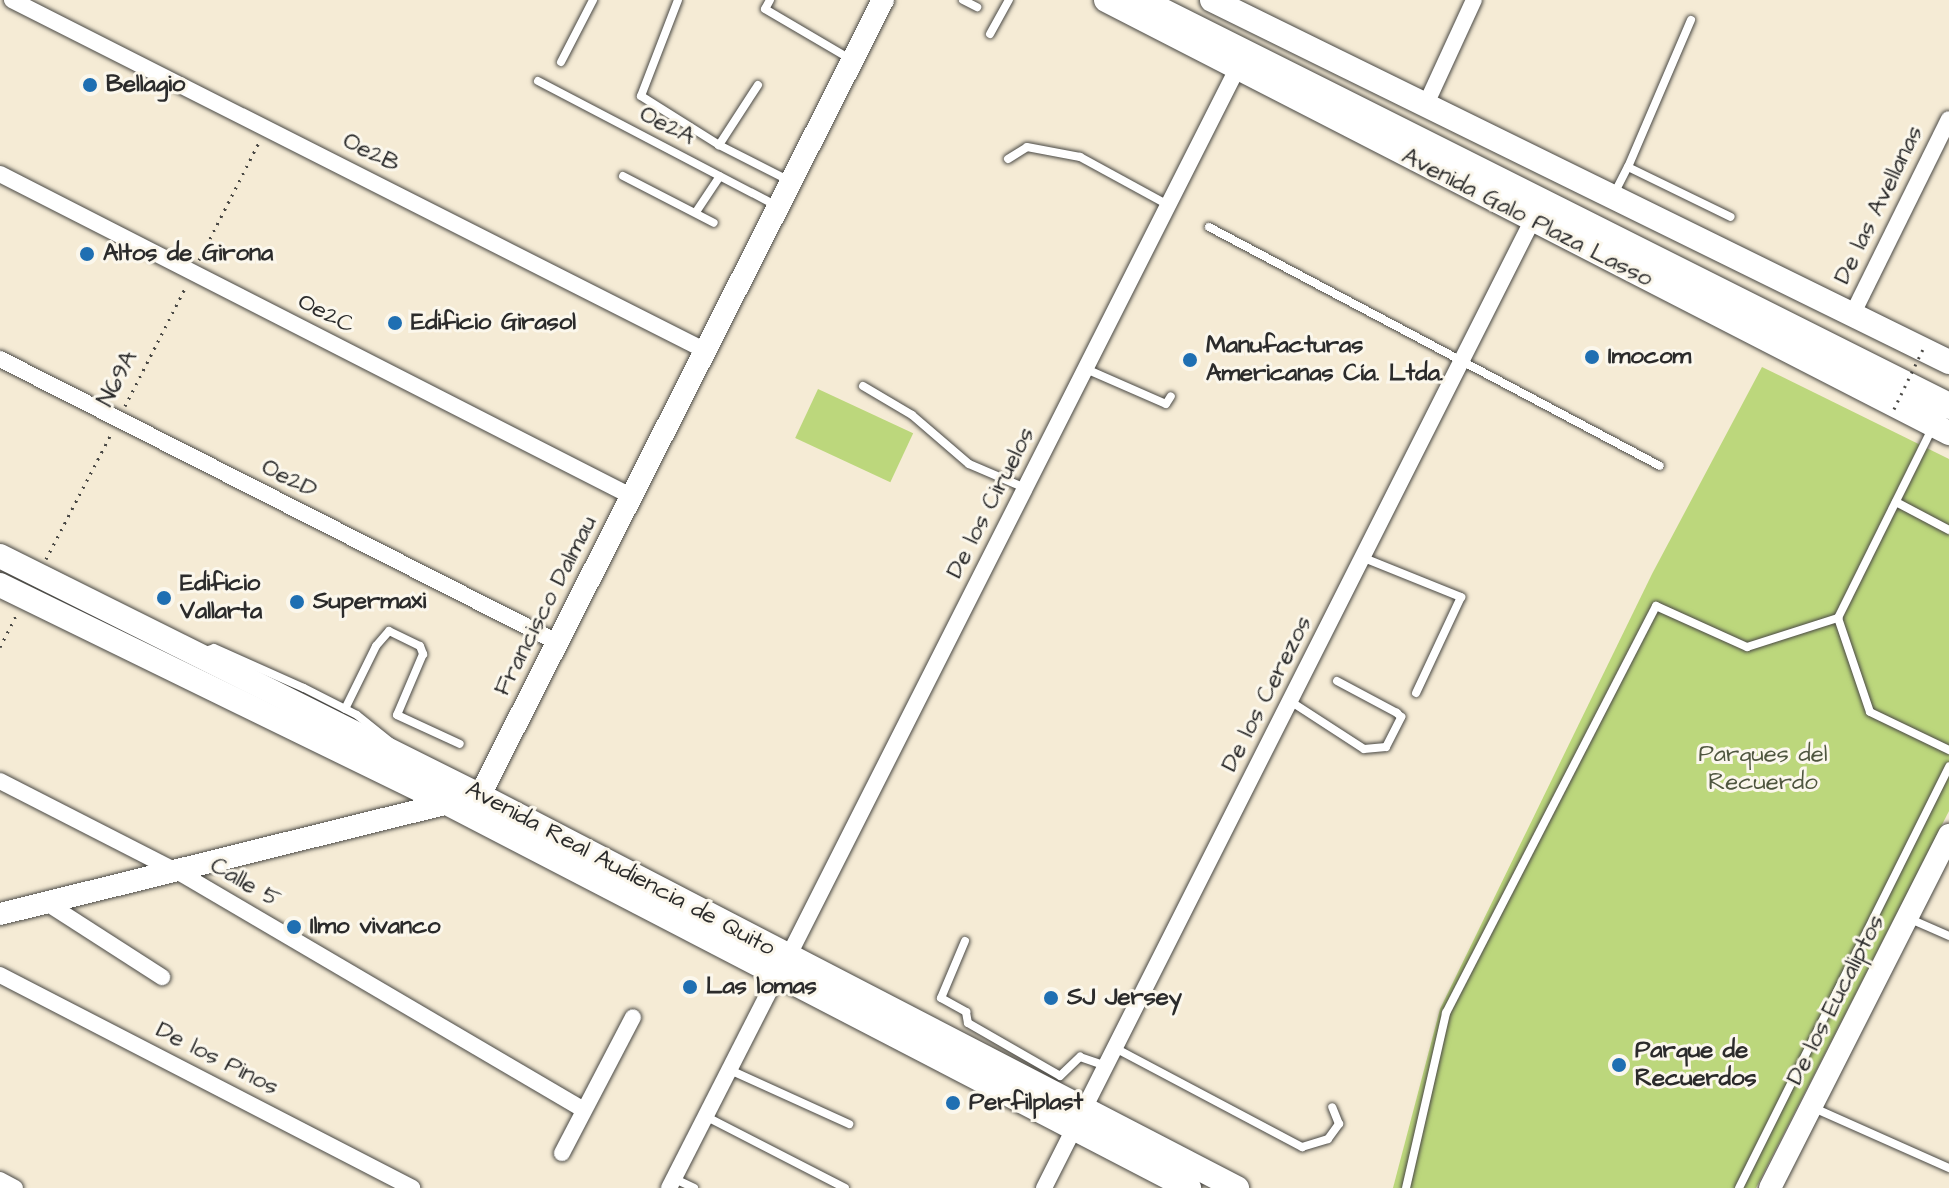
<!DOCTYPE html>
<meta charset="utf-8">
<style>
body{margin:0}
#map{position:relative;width:1949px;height:1188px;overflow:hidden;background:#f5ebd5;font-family:"Architects Daughter",sans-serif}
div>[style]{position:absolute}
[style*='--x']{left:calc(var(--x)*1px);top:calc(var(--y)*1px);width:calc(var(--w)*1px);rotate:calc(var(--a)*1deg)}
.green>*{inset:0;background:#bcd77c;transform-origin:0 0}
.path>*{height:3px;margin-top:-1.5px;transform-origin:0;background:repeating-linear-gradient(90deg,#494844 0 2px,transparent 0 8px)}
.roads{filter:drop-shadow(0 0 2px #494844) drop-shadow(0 0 2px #494844)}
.service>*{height:8px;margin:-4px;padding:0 4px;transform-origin:4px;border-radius:4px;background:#fff}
.minor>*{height:16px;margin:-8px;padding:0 8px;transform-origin:8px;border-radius:8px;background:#fff}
.tertiary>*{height:22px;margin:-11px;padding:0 11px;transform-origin:11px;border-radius:11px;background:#fff}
.secondary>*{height:24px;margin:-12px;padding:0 12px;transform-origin:12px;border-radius:12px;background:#fff}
.primary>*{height:26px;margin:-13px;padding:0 13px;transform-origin:13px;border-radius:13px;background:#fff}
.path-bridge>*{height:3px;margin-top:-1.5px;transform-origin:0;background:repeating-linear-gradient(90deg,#494844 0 2px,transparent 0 8px)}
.dots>*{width:22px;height:22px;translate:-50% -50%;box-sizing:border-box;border:4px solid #fbf7ec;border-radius:50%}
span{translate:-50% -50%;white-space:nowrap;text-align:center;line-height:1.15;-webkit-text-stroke:6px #fbf7ec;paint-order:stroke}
.poi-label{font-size:24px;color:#2b2b2b;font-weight:700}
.left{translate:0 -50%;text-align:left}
.street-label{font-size:24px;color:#2b2b2b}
.park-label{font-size:24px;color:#4f563f}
</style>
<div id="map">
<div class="green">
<div style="clip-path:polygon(1762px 367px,1949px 459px,1949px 811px,1756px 1188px,1393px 1188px,1440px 1009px,1652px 574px)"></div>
<div style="left:818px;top:389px;width:105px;height:54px;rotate:25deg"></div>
</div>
<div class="path">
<div style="--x:199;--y:260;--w:132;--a:-63"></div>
<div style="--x:125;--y:406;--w:132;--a:-63"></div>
<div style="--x:46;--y:559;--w:141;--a:-62.5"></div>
<div style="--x:0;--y:647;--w:36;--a:-63"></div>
</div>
<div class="roads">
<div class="service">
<div style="--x:678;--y:0;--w:103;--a:111.1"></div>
<div style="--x:641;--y:96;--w:92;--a:32.1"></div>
<div style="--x:770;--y:0;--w:10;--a:119"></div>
<div style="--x:765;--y:9;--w:101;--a:30.4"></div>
<div style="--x:963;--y:0;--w:16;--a:27"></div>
<div style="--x:990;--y:34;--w:39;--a:-61"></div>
<div style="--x:561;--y:62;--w:70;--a:-62.7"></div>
<div style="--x:538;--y:81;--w:270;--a:27.6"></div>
<div style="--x:758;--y:85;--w:72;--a:123"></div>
<div style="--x:719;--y:145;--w:80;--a:26.9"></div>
<div style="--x:1008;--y:159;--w:22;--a:-32"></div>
<div style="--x:1027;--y:147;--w:54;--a:10.7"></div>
<div style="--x:1080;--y:157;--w:100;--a:28.6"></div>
<div style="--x:1628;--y:167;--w:160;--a:-66.8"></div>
<div style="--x:623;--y:176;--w:102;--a:27.3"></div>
<div style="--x:1615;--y:192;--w:28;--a:-63"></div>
<div style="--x:1628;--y:167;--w:114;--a:25.9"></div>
<div style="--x:696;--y:212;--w:43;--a:-56.3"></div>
<div style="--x:1209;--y:227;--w:510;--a:27.92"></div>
<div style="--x:1086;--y:369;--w:87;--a:23.6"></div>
<div style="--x:1166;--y:404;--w:9;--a:-58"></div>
<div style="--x:863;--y:386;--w:57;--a:30.6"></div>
<div style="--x:912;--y:415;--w:75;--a:40.7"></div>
<div style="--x:969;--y:464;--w:61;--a:23.2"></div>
<div style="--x:1896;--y:502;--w:60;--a:27.8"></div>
<div style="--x:1364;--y:558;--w:105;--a:21.9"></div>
<div style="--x:1461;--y:597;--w:106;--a:115.1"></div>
<div style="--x:1838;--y:618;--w:99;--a:71.2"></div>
<div style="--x:1870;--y:712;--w:88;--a:25.7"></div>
<div style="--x:205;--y:651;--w:9;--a:-18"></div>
<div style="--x:214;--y:648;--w:98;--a:24"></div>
<div style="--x:304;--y:688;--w:59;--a:27"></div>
<div style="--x:357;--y:715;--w:46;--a:38.9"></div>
<div style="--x:1290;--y:701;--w:88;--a:33"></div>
<div style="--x:1364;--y:749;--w:22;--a:-5"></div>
<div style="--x:1386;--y:747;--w:34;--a:-63"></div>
<div style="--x:1401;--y:717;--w:6;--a:-135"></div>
<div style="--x:1397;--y:713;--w:68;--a:-151.9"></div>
<div style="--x:345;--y:709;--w:70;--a:-63.8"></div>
<div style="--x:376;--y:646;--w:20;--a:-49"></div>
<div style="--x:389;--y:631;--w:34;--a:26"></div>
<div style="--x:420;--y:646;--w:9;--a:69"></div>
<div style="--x:423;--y:654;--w:66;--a:113.1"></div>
<div style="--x:397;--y:715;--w:69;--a:24.7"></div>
<div style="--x:1908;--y:918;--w:45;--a:23.7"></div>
<div style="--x:965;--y:941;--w:62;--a:112.8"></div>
<div style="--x:941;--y:998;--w:29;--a:29"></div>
<div style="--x:966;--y:1012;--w:11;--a:80"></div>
<div style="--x:968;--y:1023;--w:106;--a:29.9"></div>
<div style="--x:1060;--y:1076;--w:28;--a:-44"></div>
<div style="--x:1080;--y:1057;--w:28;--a:19"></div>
<div style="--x:1115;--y:1048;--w:212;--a:27.9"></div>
<div style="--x:1302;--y:1147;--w:27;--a:-17"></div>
<div style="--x:1328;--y:1139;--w:19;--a:-54"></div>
<div style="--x:1339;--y:1124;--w:18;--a:-112"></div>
<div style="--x:730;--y:1070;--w:131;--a:24.4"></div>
<div style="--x:1814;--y:1108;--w:148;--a:24"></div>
<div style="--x:707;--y:1117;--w:155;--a:27.2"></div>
<div style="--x:675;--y:1179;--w:21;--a:25"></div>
<div style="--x:1406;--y:1188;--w:180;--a:-77.1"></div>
<div style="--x:1446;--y:1013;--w:458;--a:-62.7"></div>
<div style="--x:1656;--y:606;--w:100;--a:24.3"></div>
<div style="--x:1747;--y:647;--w:96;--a:-17.7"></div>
<div style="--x:1838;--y:618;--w:211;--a:-63.6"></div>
<div style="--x:1739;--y:1188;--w:471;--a:-63.5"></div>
</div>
<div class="minor">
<div style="--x:12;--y:0;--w:778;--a:26.83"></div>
<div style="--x:1427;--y:102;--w:112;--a:-65.3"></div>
<div style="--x:0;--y:174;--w:708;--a:27.04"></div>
<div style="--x:1853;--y:313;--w:216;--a:-63.7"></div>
<div style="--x:0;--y:359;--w:625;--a:26.93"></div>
<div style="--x:0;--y:781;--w:202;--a:27.1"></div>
<div style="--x:180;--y:873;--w:468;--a:30.4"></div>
<div style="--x:47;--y:903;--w:137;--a:32.8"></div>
<div style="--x:788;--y:957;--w:995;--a:-63.18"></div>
<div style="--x:0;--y:975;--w:464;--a:27.3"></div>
<div style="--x:562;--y:1153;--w:153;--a:-62.4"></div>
<div style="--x:0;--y:1180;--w:17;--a:28"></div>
<div style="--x:669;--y:1188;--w:238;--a:-63"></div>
<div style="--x:1044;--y:1188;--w:1083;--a:-63.22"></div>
</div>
<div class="tertiary">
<div style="--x:0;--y:914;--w:495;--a:-13.9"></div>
<div style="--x:480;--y:795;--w:891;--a:-63.12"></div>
<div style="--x:1770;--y:1188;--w:396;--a:-63.1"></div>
</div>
<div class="secondary">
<div style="--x:1106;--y:0;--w:948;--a:27.19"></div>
<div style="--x:1212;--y:0;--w:821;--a:26.16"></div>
<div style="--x:0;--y:556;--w:535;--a:26.52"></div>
<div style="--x:479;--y:795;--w:854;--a:27.41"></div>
<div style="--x:0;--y:585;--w:497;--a:26"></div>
<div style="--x:447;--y:803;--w:836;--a:27.42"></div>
</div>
<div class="primary">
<div style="--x:1140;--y:0;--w:905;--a:26.65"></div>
</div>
</div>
<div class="path-bridge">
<div style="--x:1894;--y:409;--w:71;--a:-64.2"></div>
</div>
<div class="dots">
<div style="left:90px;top:85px;background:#1f6fb2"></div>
<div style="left:87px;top:254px;background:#1f6fb2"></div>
<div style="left:395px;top:323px;background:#1f6fb2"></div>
<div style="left:1592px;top:357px;background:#1f6fb2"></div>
<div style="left:1190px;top:360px;background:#1f6fb2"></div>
<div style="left:164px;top:598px;background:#1f6fb2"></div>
<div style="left:297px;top:602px;background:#1f6fb2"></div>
<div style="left:294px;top:927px;background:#1f6fb2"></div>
<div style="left:690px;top:987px;background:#1f6fb2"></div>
<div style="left:1051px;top:998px;background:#1f6fb2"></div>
<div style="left:1619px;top:1065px;background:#1f6fb2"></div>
<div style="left:953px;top:1103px;background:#1f6fb2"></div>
</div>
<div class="poi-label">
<span class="left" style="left:106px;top:85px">Bellagio</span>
<span class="left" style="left:103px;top:254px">Altos de Girona</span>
<span class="left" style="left:411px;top:323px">Edificio Girasol</span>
<span class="left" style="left:1206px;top:360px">Manufacturas<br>Americanas Cía. Ltda.</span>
<span class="left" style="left:1608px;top:357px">Imocom</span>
<span class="left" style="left:180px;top:598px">Edificio<br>Vallarta</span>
<span class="left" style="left:313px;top:602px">Supermaxi</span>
<span class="left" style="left:310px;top:927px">Ilmo vivanco</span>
<span class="left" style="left:706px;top:987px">Las lomas</span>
<span class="left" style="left:1067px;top:998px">SJ Jersey</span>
<span class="left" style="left:1635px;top:1065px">Parque de<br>Recuerdos</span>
<span class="left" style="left:969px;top:1103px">Perfilplast</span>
</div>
<div class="street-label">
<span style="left:667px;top:126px;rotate:27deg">Oe2A</span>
<span style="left:371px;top:153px;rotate:27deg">Oe2B</span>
<span style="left:1879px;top:205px;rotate:-64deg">De las Avellanas</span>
<span style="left:1527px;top:218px;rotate:27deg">Avenida Galo Plaza Lasso</span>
<span style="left:326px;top:314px;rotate:27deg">Oe2C</span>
<span style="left:118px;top:379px;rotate:-63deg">N69A</span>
<span style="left:289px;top:479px;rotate:27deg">Oe2D</span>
<span style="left:991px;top:503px;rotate:-63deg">De los Ciruelos</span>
<span style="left:546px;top:606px;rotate:-63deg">Francisco Dalmau</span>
<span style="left:1267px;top:694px;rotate:-63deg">De los Cerezos</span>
<span style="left:620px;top:869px;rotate:28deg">Avenida Real Audiencia de Quito</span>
<span style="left:245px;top:883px;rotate:30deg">Calle 5</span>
<span style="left:1836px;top:1000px;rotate:-63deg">De los Eucaliptos</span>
<span style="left:217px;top:1059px;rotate:27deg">De los Pinos</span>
</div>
<div class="park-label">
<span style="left:1763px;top:769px">Parques del<br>Recuerdo</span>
</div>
</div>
